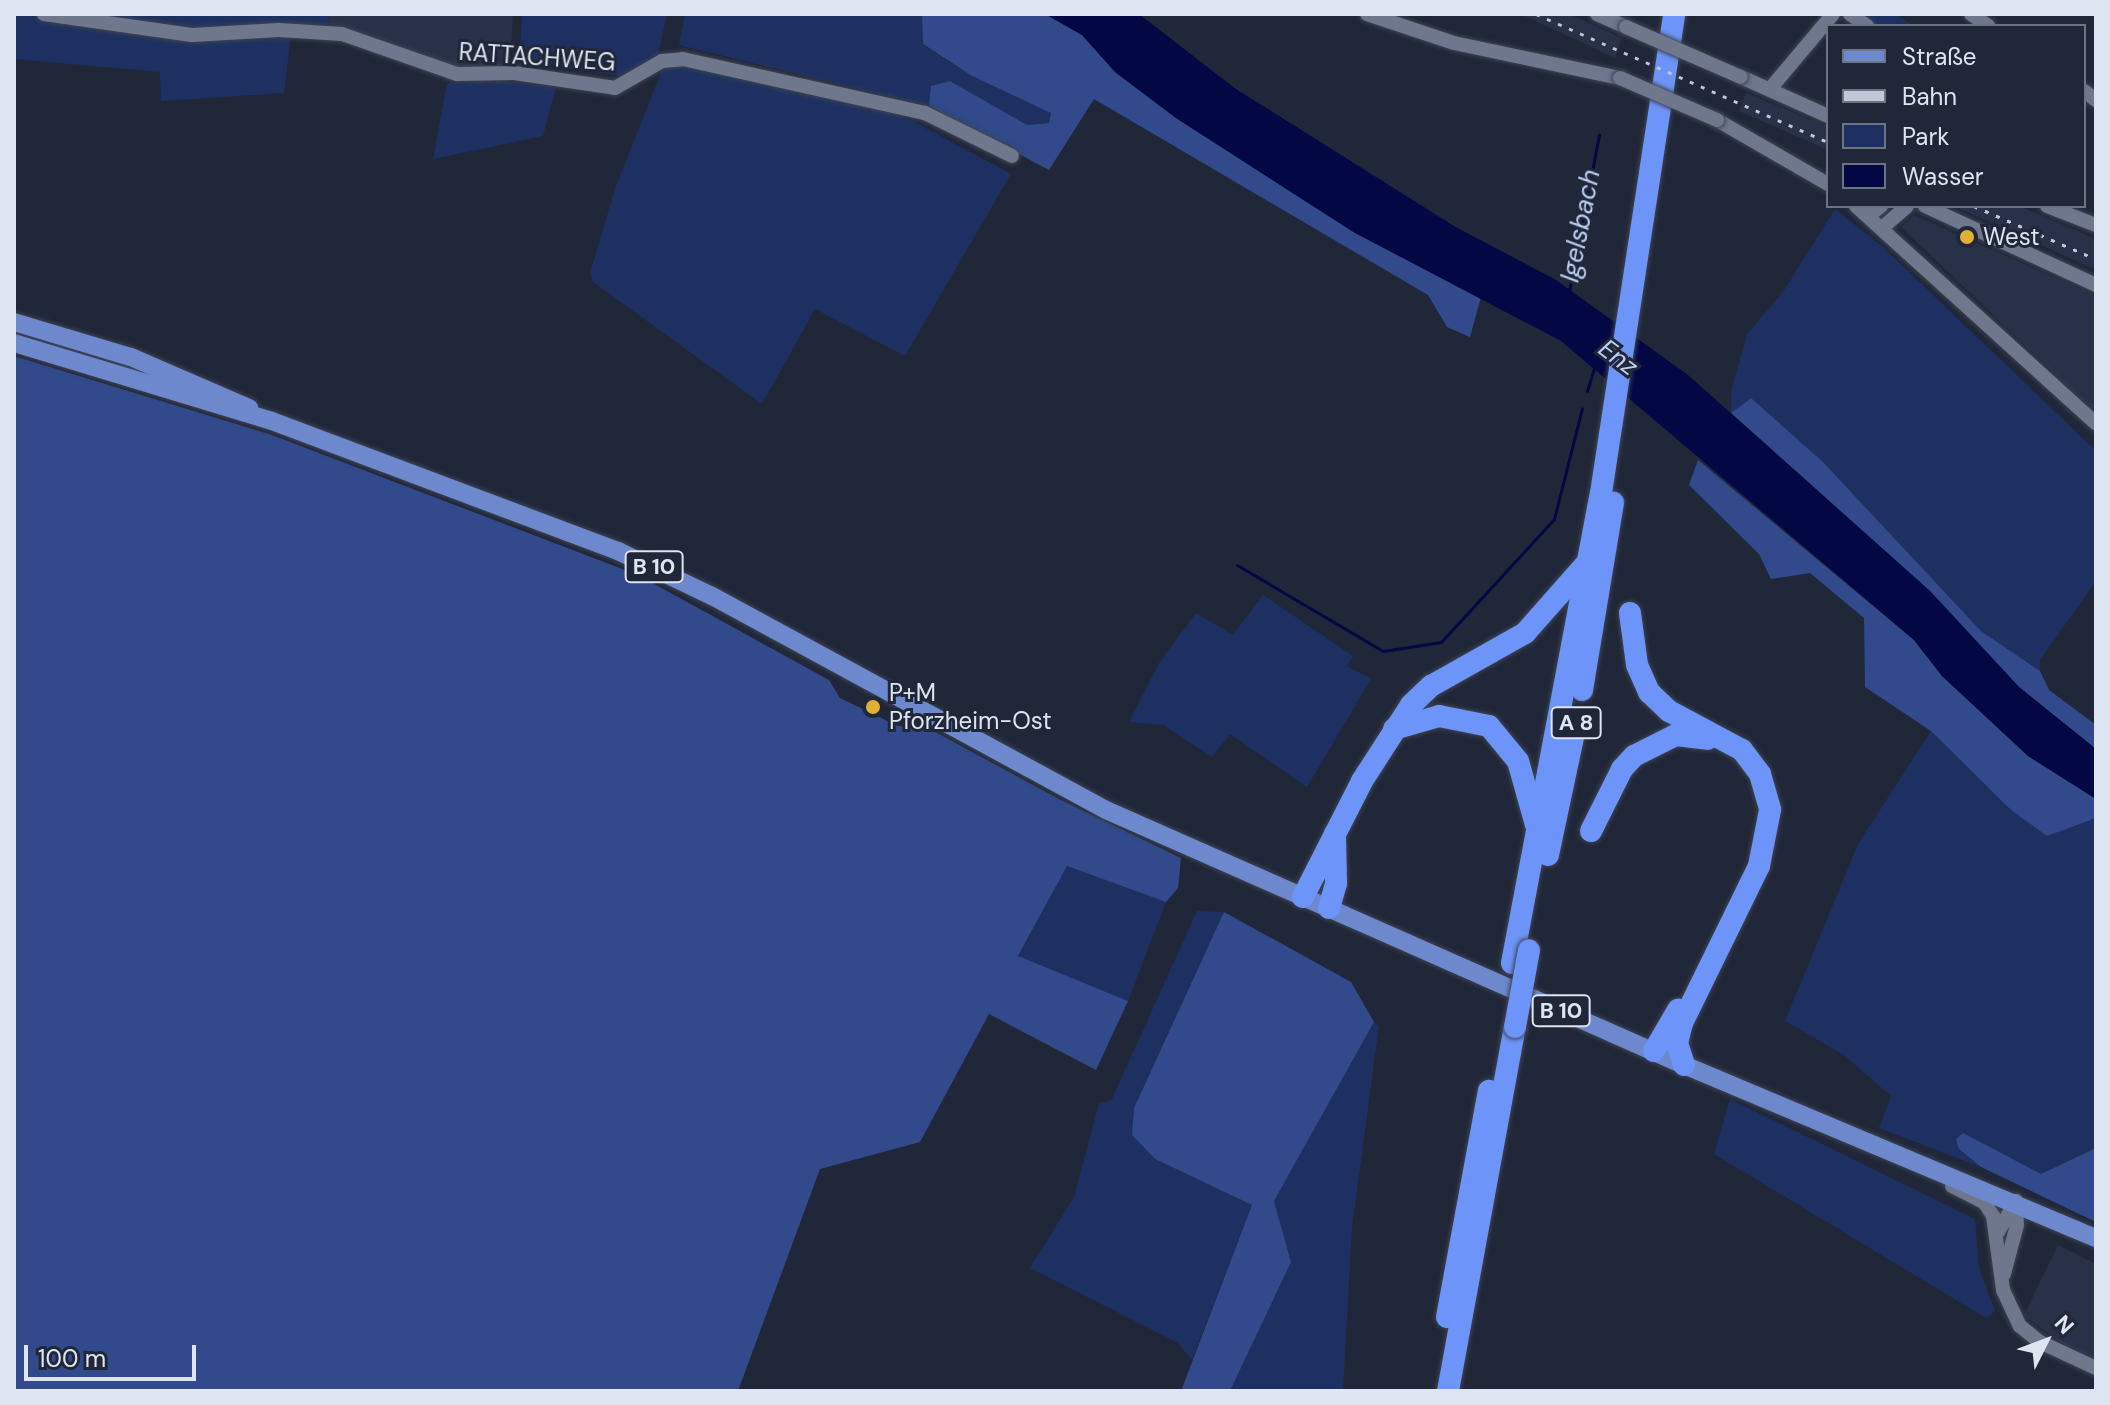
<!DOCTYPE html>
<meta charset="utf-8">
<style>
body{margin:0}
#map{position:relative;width:2110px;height:1405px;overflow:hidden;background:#202739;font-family:"DM Sans",sans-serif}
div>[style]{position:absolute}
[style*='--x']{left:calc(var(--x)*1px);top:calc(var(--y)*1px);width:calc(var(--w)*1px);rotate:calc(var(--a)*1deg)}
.built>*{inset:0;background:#283148}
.green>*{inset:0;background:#1e3062}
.forest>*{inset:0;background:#324a8b}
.water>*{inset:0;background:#030845}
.stream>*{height:3px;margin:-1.5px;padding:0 1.5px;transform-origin:1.5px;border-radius:1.5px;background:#030845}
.roads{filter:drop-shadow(0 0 2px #3c4352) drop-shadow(0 0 2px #3c4352)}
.minor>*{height:14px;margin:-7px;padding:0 7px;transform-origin:7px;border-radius:7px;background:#6e778c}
.major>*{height:18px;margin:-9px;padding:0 9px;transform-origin:9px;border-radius:9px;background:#6d88cd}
.highway>*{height:22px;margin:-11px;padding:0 11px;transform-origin:11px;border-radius:11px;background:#6d94f8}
.rail>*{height:3px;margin-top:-1.5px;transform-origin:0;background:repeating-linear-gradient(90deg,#c2c7d5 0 4px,transparent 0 12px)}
.bridges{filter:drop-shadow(0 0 2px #3c4352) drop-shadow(0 0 2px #3c4352)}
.minor-bridge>*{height:14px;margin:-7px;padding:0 7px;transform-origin:7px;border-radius:7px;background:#6e778c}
.highway-bridge>*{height:22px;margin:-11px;padding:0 11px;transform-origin:11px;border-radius:11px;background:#6d94f8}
.dots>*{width:22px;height:22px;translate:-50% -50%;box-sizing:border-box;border:4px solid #202739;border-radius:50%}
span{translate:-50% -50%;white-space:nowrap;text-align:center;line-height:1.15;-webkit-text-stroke:6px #202739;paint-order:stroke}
.shield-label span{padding:2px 6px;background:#202739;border:2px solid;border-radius:6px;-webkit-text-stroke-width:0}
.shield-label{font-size:22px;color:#dfe4f1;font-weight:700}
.street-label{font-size:24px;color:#dfe4f1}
.poi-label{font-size:24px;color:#dfe4f1}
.left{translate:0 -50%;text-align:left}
.water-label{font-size:26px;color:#bccdf3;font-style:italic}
.frame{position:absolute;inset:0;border:16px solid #dfe4f1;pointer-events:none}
.legend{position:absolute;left:1826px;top:24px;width:260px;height:184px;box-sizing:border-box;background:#202739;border:2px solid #6c7383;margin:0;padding:10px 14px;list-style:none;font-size:24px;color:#dfe4f1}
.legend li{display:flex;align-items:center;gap:16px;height:40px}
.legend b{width:40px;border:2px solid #6c7383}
.north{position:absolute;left:2006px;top:1301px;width:80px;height:80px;-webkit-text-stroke:6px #202739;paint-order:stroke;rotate:48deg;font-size:22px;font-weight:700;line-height:32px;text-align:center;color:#dfe4f1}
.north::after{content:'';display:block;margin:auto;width:28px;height:36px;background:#dfe4f1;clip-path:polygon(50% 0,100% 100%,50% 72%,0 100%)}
.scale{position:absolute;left:24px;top:1345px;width:172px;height:36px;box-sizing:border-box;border:4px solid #dfe4f1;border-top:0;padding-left:10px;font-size:24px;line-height:28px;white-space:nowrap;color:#dfe4f1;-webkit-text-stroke:6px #202739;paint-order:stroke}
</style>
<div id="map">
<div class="built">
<div style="clip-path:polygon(330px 14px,513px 14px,510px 67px,450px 68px,367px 34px,328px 27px)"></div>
<div style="clip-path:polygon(1520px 14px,1569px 14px,1622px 38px,1615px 58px)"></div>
<div style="clip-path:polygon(1746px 93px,1828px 127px,1828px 150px,1739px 111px)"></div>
<div style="clip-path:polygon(1954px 206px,2019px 206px,2096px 239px,2096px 270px)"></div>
<div style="clip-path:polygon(1914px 215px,2096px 296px,2096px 413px,1901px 227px)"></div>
<div style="clip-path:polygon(2058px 1245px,2096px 1264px,2096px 1358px,2063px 1344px,2024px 1315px)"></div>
</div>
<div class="green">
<div style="clip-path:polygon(14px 14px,330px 14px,328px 27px,292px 26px,284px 93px,161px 101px,160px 72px,14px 59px)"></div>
<div style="clip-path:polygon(522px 14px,667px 14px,658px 55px,621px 76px,525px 61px,520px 47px)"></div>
<div style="clip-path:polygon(685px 14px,922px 14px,923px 45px,972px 76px,1051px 112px,1049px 123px,1027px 125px,950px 81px,931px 86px,929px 106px,679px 45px)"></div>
<div style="clip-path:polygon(1857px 14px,1895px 14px,1914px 26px,1875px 26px)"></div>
<div style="clip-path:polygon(666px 60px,852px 97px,913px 121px,1011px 174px,905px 356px,815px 309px,762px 404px,593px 282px,590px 273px,615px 189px)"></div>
<div style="clip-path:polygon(501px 81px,556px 87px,543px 136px,433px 159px,447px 83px)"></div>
<div style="clip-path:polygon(1835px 209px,1883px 247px,2096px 451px,2096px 581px,2040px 660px,2040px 671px,1981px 631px,1823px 462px,1751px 398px,1731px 413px,1731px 392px,1747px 334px,1783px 292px)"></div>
<div style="clip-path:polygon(1263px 595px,1353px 656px,1347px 666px,1371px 679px,1307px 787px,1230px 734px,1212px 757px,1163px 725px,1129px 722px,1159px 663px,1196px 613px,1233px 635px)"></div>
<div style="clip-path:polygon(1931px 731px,2011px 810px,2096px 818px,2096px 1148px,2041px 1174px,1959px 1149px,1981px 1167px,1879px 1128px,1891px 1096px,1844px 1055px,1785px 1021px,1858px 844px)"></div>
<div style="clip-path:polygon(1067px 866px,1166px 902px,1128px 1001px,1018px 957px)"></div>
<div style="clip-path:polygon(1197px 911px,1224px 912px,1134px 1108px,1132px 1135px,1155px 1159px,1252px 1205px,1192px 1360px,1178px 1343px,1030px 1268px,1074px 1197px,1099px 1103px,1111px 1101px)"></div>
<div style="clip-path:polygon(1374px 1022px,1379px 1026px,1352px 1228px,1343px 1391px,1230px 1391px,1291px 1262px,1274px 1201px)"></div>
<div style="clip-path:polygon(1730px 1099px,1975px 1219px,1979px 1268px,1995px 1311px,1986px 1318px,1714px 1154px)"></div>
</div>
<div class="forest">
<div style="clip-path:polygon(922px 14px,1045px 14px,1082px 35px,1115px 72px,1176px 118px,1355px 233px,1481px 297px,1470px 337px,1447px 327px,1428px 295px,1094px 99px,1049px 170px,929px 106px,931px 86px,950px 81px,1027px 125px,1049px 123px,1051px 113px,972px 76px,923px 44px)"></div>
<div style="clip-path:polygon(14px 356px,272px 435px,638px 575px,829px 680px,840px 698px,898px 726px,928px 728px,1059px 799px,1181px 858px,1178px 888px,1166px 902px,1067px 866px,1018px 956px,1128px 1001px,1096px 1070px,989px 1014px,920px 1142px,820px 1169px,738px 1391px,14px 1391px)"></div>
<div style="clip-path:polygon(1751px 398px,1823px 462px,1981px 631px,2040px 671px,2049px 690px,2096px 725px,2096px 749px,2019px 687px,1930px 591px,1731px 413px)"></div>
<div style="clip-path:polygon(1698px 460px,1914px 640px,1942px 676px,2028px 756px,2096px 799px,2096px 818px,2047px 836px,2011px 810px,1931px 731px,1865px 687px,1864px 618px,1810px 573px,1771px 579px,1759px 554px,1689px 485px)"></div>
<div style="clip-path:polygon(1224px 912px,1351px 982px,1374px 1022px,1274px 1201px,1291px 1262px,1230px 1391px,1181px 1391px,1252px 1205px,1155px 1159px,1132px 1135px,1134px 1108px)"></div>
<div style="clip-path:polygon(1963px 1133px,2041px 1174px,2096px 1148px,2096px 1222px,1981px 1167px,1959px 1149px,1956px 1139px)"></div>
</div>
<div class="water">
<div style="clip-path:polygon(1045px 14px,1139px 14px,1236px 89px,1454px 226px,1556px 280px,1688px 375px,1930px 591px,2019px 687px,2096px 749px,2096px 799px,2028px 756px,1942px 676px,1914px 640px,1561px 341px,1355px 233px,1176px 118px,1115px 72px,1082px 35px)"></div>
</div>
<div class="stream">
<div style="--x:1569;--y:292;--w:160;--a:-79.2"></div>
<div style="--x:1587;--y:391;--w:24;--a:-73"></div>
<div style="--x:1237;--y:565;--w:169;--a:30.5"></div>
<div style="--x:1383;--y:651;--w:59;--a:-8.8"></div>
<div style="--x:1441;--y:642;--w:167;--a:-47.4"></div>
<div style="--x:1554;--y:519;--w:114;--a:-75.8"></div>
</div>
<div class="roads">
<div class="minor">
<div style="--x:44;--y:14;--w:149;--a:8.1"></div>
<div style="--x:192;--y:35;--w:87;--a:-3.3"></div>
<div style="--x:279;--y:30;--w:63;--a:3.6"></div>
<div style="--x:342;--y:34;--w:122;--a:19.2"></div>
<div style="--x:457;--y:74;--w:57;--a:-1"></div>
<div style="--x:514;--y:73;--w:102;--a:8.4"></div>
<div style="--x:615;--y:88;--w:54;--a:-29.9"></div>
<div style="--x:662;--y:61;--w:21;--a:-5"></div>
<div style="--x:683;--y:59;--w:248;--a:12.6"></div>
<div style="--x:925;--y:113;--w:97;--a:26.3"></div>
<div style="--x:1367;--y:14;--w:92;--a:18.4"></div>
<div style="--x:1454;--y:43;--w:170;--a:11.9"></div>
<div style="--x:1597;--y:14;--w:32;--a:24"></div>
<div style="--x:1850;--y:14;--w:21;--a:35"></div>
<div style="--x:1971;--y:14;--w:21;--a:35"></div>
<div style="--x:1741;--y:77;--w:95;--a:24.1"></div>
<div style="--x:1770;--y:89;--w:98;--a:-50"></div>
<div style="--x:2084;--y:91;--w:15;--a:37"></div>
<div style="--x:1717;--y:120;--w:128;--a:30"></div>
<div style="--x:1856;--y:206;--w:324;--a:42.2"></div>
<div style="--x:1925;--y:206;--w:188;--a:24.8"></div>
<div style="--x:2047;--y:206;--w:53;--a:21.2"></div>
<div style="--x:1869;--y:216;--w:16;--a:-40"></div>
<div style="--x:1882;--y:228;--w:33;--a:-41"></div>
<div style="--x:1952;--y:1186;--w:36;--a:27"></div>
<div style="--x:1984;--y:1202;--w:17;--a:57"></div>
<div style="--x:1993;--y:1216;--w:75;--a:82.3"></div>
<div style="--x:2003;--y:1290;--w:40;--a:65"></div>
<div style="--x:2020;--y:1326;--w:26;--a:39"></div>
<div style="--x:2040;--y:1342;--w:62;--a:24.9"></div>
<div style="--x:1998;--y:1232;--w:36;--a:-60"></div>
<div style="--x:2016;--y:1201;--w:24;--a:88"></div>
<div style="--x:2017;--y:1225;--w:51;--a:104.9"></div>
</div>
<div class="major">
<div style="--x:14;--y:322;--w:122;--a:16.7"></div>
<div style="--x:131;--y:357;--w:129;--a:23.4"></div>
<div style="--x:14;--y:343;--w:270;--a:16.8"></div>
<div style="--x:272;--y:421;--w:370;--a:20.6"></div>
<div style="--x:618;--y:551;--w:104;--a:25.6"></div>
<div style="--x:712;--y:596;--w:448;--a:28.5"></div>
<div style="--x:1106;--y:810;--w:632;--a:23.81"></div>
<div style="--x:1684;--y:1065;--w:447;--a:22.8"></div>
</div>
<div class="highway">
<div style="--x:1630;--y:613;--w:52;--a:82.3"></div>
<div style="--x:1637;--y:665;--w:30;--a:66"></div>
<div style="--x:1649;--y:692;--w:28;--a:44"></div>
<div style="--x:1669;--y:711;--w:83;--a:28.1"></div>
<div style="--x:1742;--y:750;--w:30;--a:53"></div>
<div style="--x:1760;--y:774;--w:37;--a:74"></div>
<div style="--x:1770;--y:810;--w:57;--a:101.1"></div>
<div style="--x:1759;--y:866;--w:175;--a:116.1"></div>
<div style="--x:1682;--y:1023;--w:21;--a:104"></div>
<div style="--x:1677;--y:1043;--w:23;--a:72"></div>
<div style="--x:1582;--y:690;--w:190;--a:-80.6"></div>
<div style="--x:1394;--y:729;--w:47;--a:-16.1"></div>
<div style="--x:1439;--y:716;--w:51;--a:11.3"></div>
<div style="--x:1489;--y:726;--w:45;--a:50.4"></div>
<div style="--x:1518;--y:761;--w:66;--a:74.3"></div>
<div style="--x:1591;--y:831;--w:69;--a:-63.4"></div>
<div style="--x:1622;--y:769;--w:18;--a:-47"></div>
<div style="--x:1634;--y:756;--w:47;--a:-26.6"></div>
<div style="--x:1676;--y:735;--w:32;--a:7"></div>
<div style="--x:1548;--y:855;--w:130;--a:-78"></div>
<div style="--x:1303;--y:897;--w:130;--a:-63"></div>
<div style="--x:1362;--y:781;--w:90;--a:-57.2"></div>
<div style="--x:1411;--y:705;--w:28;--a:-44"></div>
<div style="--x:1431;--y:686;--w:108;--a:-29.4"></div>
<div style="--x:1525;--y:633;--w:92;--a:-48.5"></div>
<div style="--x:1329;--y:908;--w:26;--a:-74"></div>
<div style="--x:1336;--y:883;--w:49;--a:-91.2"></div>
<div style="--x:1512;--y:963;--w:478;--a:-79.3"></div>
<div style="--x:1601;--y:493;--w:485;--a:-81.3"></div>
<div style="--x:1654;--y:1051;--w:48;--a:-59.7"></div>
<div style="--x:1447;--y:1317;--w:230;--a:-79.5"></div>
<div style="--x:1448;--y:1391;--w:370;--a:-79.6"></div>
</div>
</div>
<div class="rail">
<div style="--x:1536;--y:14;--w:319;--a:23.7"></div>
<div style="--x:1974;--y:206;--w:133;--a:23.5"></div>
</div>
<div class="bridges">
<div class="minor-bridge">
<div style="--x:1626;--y:27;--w:125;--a:23.5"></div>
<div style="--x:1620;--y:78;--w:106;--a:23.4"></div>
</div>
<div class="highway-bridge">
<div style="--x:1515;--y:1027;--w:78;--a:-79.7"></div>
</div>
</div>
<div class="dots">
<div style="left:1967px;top:237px;background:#e0b034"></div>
<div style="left:873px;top:707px;background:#e0b034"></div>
</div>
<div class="shield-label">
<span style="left:654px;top:567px">B 10</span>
<span style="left:1576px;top:723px">A 8</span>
<span style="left:1561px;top:1011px">B 10</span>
</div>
<div class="street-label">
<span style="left:537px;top:57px;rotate:4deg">RATTACHWEG</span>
</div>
<div class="poi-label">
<span class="left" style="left:1983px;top:237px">West</span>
<span class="left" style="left:889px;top:707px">P+M<br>Pforzheim-Ost</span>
</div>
<div class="water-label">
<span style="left:1581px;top:226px;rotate:-79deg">Igelsbach</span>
<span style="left:1618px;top:358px;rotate:37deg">Enz</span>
</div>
<div class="frame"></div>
<ul class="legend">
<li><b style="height:10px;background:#6d88cd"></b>Straße</li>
<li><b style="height:10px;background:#c2c7d5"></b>Bahn</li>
<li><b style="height:22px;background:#1e3062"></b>Park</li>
<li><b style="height:22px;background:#030845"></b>Wasser</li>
</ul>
<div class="north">N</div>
<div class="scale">100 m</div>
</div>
